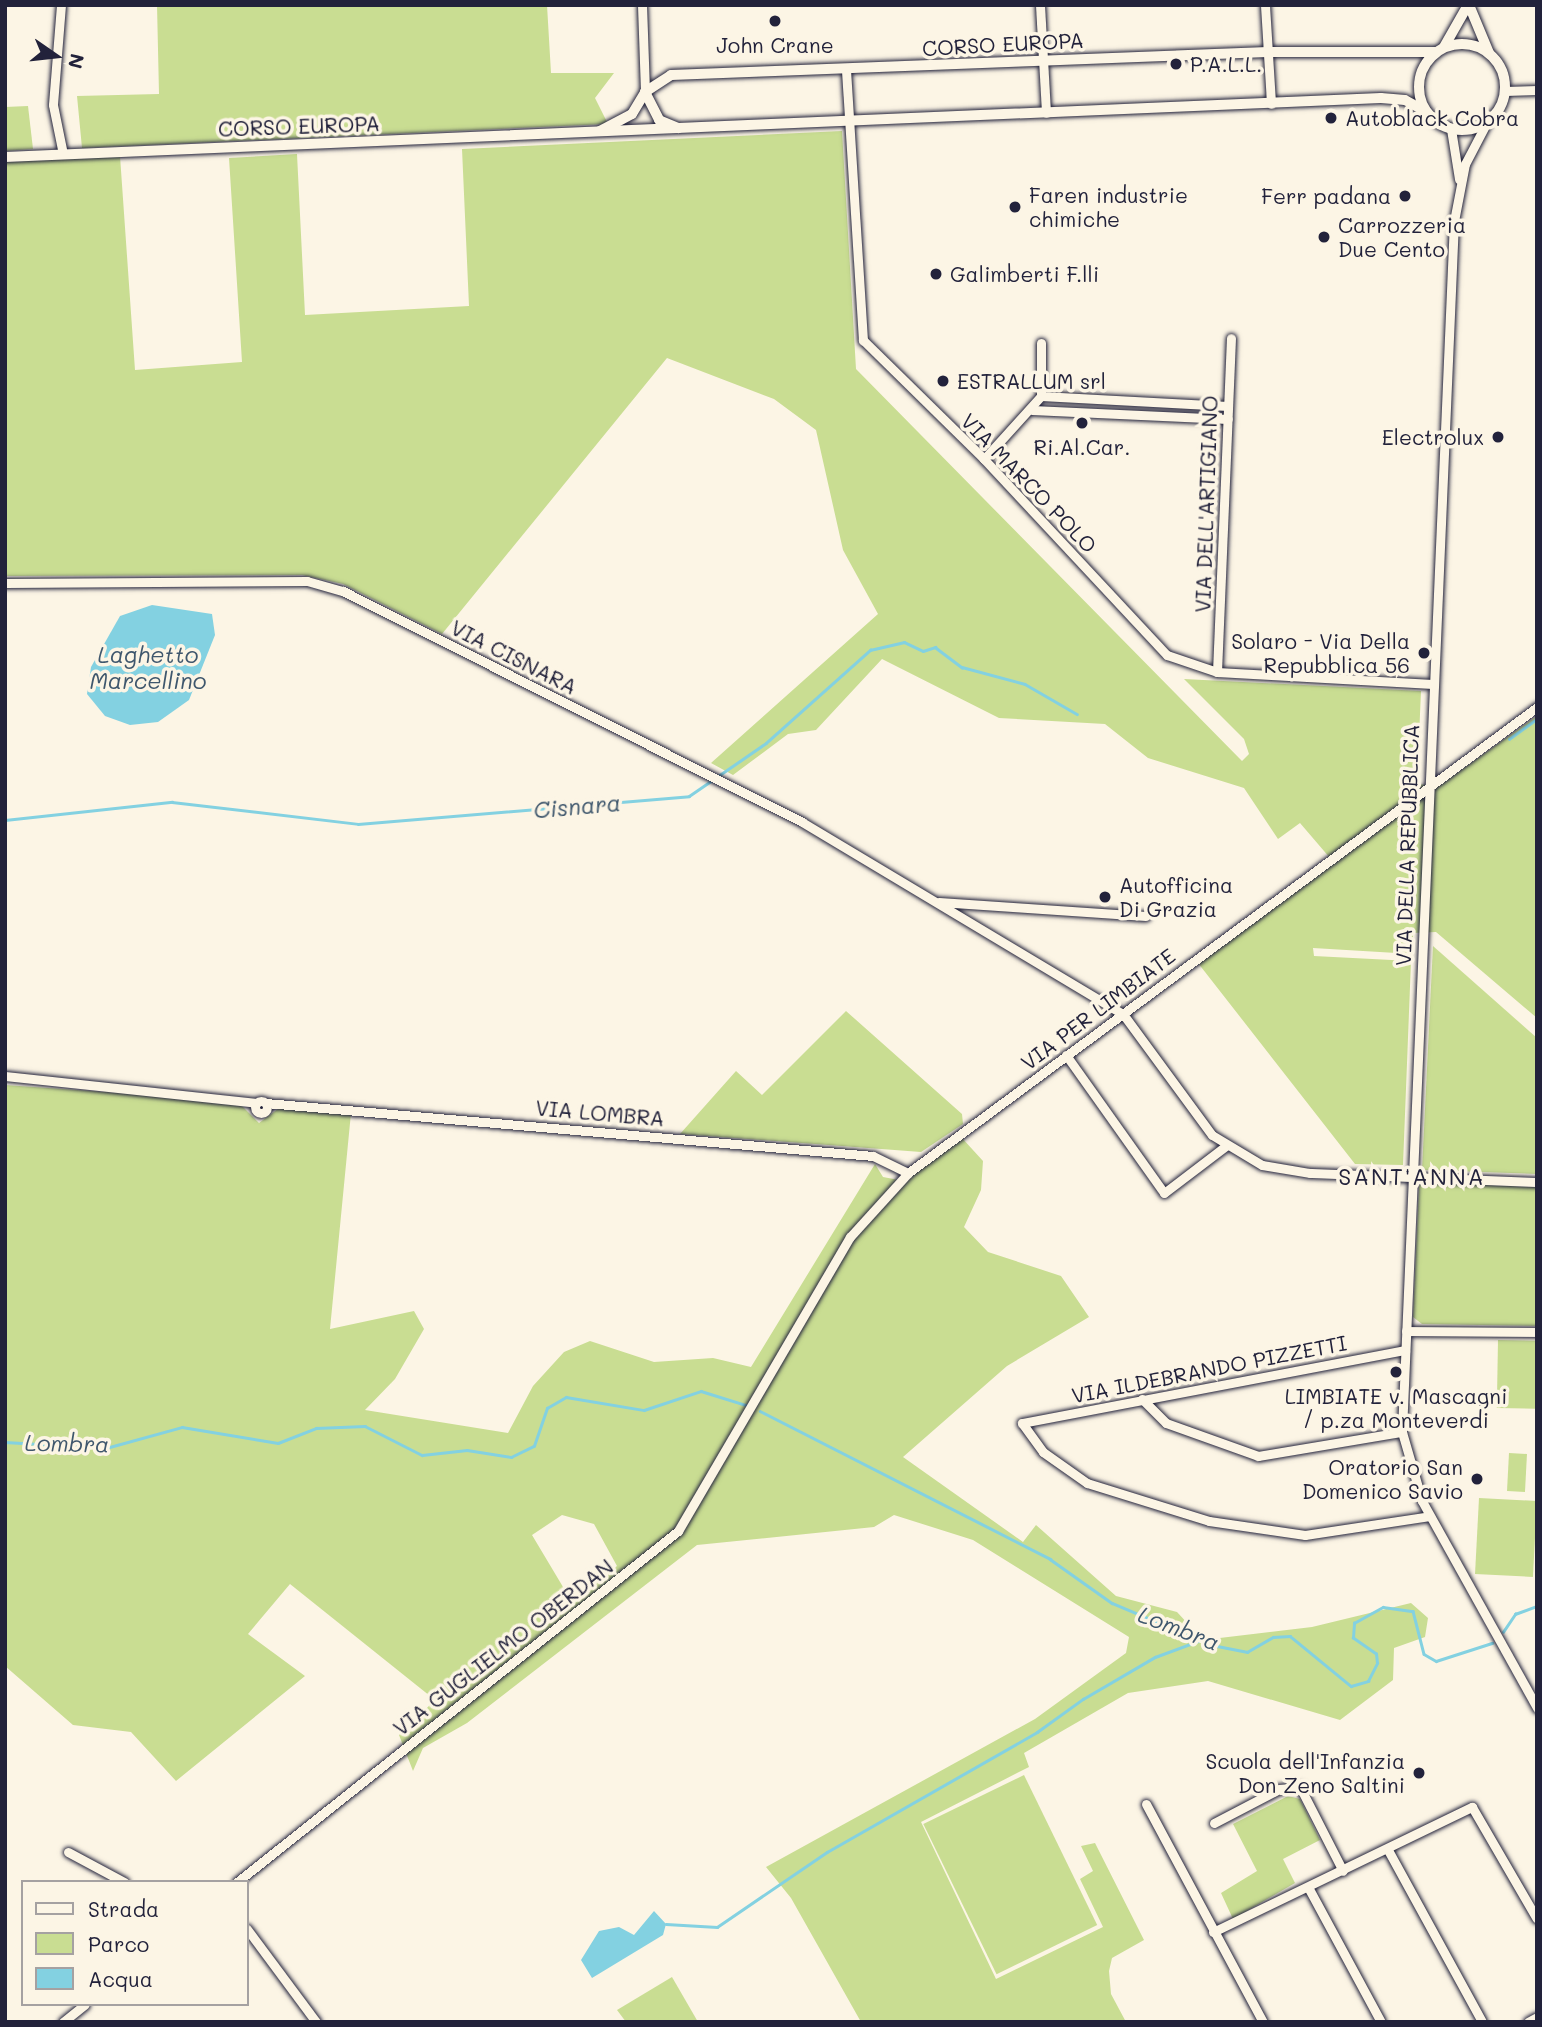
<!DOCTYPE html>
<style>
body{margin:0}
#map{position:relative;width:1542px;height:2027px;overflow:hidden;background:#fcf5e5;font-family:Mali,sans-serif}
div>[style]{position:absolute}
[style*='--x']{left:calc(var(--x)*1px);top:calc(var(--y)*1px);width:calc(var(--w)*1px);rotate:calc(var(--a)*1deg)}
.green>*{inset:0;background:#c9dd92;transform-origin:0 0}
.water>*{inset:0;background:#83d1e1}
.stream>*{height:2.5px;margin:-1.25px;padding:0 1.25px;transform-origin:1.25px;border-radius:1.25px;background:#83d1e1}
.roads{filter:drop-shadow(0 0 2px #22223b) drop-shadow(0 0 2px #22223b)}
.minor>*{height:9px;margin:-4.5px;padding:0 4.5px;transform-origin:4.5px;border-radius:4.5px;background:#fcf5e5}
.minor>.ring{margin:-4.5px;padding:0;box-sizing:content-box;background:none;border:9px solid #fcf5e5;border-radius:50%}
.tertiary>*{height:10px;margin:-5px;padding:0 5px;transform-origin:5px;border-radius:5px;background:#fcf5e5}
.tertiary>.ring{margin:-5px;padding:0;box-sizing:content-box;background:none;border:10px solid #fcf5e5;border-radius:50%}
.dots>*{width:19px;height:19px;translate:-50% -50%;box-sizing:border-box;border:4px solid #fcf5e5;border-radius:50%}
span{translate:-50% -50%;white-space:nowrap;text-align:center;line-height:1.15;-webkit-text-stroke:7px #fcf5e5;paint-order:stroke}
.street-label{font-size:21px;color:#22223b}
.poi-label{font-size:21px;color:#22223b}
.left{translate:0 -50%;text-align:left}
.right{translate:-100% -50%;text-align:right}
.water-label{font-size:23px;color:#3f576d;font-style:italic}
.neighbourhood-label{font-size:23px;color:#22223b;letter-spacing:2px}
.frame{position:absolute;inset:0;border:7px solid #22223b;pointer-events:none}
.legend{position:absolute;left:21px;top:1880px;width:228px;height:126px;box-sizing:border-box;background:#fcf5e5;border:2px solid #a5a1a1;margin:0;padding:9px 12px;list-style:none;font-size:21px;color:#22223b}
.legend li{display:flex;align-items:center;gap:14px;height:35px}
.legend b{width:35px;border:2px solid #a5a1a1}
.north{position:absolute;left:21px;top:21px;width:70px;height:70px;-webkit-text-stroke:5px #fcf5e5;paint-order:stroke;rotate:104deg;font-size:19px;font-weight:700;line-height:28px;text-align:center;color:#22223b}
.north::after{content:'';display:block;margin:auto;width:24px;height:32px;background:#22223b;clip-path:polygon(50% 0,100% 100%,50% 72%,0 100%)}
</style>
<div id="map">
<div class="green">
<div style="clip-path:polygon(157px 5px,547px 5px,551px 73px,614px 73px,595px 98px,608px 124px,82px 148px,77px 96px,159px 94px)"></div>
<div style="clip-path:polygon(28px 106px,33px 149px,5px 151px,5px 107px)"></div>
<div style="clip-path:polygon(842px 131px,856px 369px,1242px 761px,1249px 754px,1244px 739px,1184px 679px,1421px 691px,1417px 784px,1439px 786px,1537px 716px,1537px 1018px,1436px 932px,1413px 933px,1413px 954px,1313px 948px,1314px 956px,1411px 961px,1403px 1165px,1355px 1164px,1198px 963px,1330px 858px,1300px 823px,1278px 839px,1244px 788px,1148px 758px,1105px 724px,999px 718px,882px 659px,816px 730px,788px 734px,733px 775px,711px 763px,878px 614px,843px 550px,816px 430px,774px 399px,667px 358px,442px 634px,343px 584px,302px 575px,5px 576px,5px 162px,120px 156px,135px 370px,242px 362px,229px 158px,297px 154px,305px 315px,469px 306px,462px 149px)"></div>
<div style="clip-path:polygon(1433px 946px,1537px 1038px,1537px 1174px,1422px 1170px)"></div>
<div style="clip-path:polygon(846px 1011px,962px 1114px,963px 1124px,921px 1152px,680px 1134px,736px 1071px,762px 1095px)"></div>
<div style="clip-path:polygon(evenodd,5px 1085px,237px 1101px,259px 1123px,282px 1106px,351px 1113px,330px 1329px,414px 1311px,424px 1329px,395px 1379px,365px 1410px,508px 1433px,533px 1386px,564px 1352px,590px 1341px,654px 1362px,713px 1358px,751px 1367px,875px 1164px,883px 1177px,904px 1181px,962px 1138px,983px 1161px,981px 1190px,964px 1227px,988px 1252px,1061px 1276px,1089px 1317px,1007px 1366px,903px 1457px,1023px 1542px,1036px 1525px,1116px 1596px,1177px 1612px,1203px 1640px,1312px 1627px,1411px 1603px,1428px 1618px,1425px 1637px,1394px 1648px,1393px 1680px,1340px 1720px,1208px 1681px,1128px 1693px,1024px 1753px,1029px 1767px,921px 1822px,996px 1979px,1103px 1927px,1080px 1879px,1093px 1871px,1081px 1846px,1095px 1843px,1144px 1940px,1112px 1958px,1109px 1971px,1111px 1994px,1126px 2022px,861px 2022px,791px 1898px,766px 1867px,1035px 1719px,1126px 1653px,1129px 1637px,973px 1540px,894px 1515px,874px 1527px,697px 1545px,467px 1723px,423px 1748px,413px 1771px,399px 1735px,435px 1700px,290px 1584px,248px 1634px,305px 1676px,176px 1781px,131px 1732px,73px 1725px,5px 1666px,5px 1085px,562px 1515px,594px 1524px,617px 1566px,572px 1602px,532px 1535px,562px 1515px)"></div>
<div style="clip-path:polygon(1425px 1182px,1537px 1187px,1537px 1326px,1422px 1324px,1413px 1317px,1419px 1186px)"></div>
<div style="left:1498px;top:1340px;width:39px;height:68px;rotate:1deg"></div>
<div style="left:1509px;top:1453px;width:18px;height:38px;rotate:3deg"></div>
<div style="left:1479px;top:1498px;width:58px;height:76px;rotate:3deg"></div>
<div style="left:1024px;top:1775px;width:167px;height:112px;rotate:64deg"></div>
<div style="clip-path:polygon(1288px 1796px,1300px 1799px,1320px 1840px,1283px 1859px,1295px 1883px,1233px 1919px,1221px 1893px,1257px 1871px,1233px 1824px)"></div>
<div style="clip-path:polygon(672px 1977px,698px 2022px,626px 2022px,617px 2010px)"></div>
</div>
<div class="water">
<div style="clip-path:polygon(152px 605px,212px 614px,215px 635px,189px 700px,158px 722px,130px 725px,105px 716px,87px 694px,91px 667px,120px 616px)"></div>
<div style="clip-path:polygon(654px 1911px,666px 1924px,663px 1935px,592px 1978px,581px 1960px,599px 1931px,619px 1927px,634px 1935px)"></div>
</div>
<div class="stream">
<div style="--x:1509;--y:739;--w:34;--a:-36"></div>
<div style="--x:5;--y:820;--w:168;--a:-6.2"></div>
<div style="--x:172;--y:802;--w:187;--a:6.7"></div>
<div style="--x:358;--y:824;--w:332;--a:-4.8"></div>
<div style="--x:689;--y:796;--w:93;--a:-34.5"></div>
<div style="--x:766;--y:743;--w:140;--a:-41.8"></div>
<div style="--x:870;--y:650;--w:35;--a:-13"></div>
<div style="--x:904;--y:642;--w:21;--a:25"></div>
<div style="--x:923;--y:651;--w:13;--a:-18"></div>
<div style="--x:935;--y:647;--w:34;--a:37"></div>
<div style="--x:962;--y:667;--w:65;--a:15.1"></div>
<div style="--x:1025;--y:684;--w:60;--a:30"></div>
<div style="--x:760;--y:1411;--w:326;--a:27"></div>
<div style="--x:1050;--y:1559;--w:76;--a:35.4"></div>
<div style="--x:1112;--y:1603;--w:108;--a:22.8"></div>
<div style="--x:1212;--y:1645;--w:36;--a:11"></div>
<div style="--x:1247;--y:1652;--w:30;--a:-30"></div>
<div style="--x:1273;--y:1637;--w:17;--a:-3"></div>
<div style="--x:1290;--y:1636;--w:79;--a:39.3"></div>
<div style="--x:1351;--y:1686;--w:18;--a:-16"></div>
<div style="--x:1368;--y:1681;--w:20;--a:-63"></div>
<div style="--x:1377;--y:1663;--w:9;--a:-96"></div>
<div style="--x:1376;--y:1654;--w:28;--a:-145"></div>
<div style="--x:1353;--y:1638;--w:15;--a:-86"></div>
<div style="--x:1354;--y:1623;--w:33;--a:-29"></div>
<div style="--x:1383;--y:1607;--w:30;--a:8"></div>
<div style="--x:1413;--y:1611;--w:44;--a:75.7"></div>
<div style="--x:1424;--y:1654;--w:14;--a:30"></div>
<div style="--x:1436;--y:1661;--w:59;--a:-17.8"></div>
<div style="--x:5;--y:1442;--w:101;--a:3.4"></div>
<div style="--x:106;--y:1448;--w:79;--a:-15.4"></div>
<div style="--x:182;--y:1427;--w:97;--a:9.5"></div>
<div style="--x:278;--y:1443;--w:41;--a:-21.5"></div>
<div style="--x:316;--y:1428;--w:49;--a:-2.3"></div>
<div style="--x:365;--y:1426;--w:64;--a:27"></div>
<div style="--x:422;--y:1455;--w:45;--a:-6.3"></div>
<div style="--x:467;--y:1450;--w:45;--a:9"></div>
<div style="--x:511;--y:1457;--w:25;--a:-26"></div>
<div style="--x:534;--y:1446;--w:40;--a:-71.1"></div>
<div style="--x:547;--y:1408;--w:22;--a:-30"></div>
<div style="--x:566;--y:1397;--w:79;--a:9.5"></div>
<div style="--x:644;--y:1410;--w:60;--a:-18.4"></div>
<div style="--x:701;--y:1391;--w:47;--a:17.3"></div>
<div style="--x:1503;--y:1632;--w:22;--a:-56"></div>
<div style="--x:1515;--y:1614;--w:23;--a:-20"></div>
<div style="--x:666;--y:1924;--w:51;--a:3.4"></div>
<div style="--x:717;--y:1927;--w:133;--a:-34.3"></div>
<div style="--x:827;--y:1852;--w:242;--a:-29.7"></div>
<div style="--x:1037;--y:1732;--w:57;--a:-35.7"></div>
<div style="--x:1083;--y:1699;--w:83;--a:-30.3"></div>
<div style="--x:1155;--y:1657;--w:49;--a:-20.3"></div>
</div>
<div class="roads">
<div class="minor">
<div style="--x:61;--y:5;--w:100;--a:94.6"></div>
<div style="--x:53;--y:105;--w:50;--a:78.5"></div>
<div style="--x:642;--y:5;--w:87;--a:88"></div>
<div style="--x:1040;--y:5;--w:108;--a:86.8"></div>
<div style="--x:1265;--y:5;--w:99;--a:86.5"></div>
<div style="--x:846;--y:70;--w:271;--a:86.4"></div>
<div style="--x:863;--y:340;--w:170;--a:44.5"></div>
<div style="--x:984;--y:459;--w:268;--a:47"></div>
<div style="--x:1167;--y:655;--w:53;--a:18.8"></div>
<div style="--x:1217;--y:672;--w:216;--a:3.2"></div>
<div style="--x:1505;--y:91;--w:32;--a:-2"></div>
<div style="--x:1487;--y:122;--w:47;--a:117.6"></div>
<div style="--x:1465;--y:164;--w:58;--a:100.9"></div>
<div style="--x:1454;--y:221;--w:1212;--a:92.46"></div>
<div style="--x:1402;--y:1432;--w:72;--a:73.8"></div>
<div style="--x:1422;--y:1501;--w:237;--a:60.9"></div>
<div style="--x:1451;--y:129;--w:51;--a:80.9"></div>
<div style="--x:1041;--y:396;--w:187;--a:3.1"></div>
<div style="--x:1032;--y:410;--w:196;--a:2.6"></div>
<div style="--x:984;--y:459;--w:85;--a:-47.9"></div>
<div style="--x:1041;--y:396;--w:53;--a:-90"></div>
<div style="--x:5;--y:583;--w:302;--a:-0.4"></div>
<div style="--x:307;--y:581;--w:37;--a:16"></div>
<div style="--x:343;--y:591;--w:514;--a:26.71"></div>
<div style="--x:802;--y:822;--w:374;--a:30.9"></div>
<div style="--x:1123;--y:1014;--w:150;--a:53.7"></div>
<div style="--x:1212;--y:1135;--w:58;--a:31"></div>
<div style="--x:1262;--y:1165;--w:49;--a:9.5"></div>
<div style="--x:1310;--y:1173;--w:227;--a:2.3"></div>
<div style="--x:1217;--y:672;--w:334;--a:-87.6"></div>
<div style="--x:939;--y:902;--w:207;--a:3.9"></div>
<div style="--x:1066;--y:1055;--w:169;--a:54.6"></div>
<div style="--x:1164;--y:1193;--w:79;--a:-37.3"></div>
<div style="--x:5;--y:1076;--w:253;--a:6.1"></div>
<div class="ring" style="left:255px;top:1101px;width:3px;height:3px"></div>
<div style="--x:266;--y:1103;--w:609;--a:4.99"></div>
<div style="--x:873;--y:1156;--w:39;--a:26"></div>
<div style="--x:1406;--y:1331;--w:131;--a:0.4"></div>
<div style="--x:1405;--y:1350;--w:390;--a:169.2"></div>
<div style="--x:1022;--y:1423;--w:36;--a:54"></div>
<div style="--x:1043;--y:1452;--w:54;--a:35.2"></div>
<div style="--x:1087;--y:1483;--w:128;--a:17.3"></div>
<div style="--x:1209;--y:1521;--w:97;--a:8.3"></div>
<div style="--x:1305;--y:1535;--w:126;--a:-8.6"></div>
<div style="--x:1142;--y:1399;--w:34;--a:45"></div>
<div style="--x:1166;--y:1423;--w:98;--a:19.7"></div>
<div style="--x:1258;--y:1456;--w:146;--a:-9.5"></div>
<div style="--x:1146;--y:1804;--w:247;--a:61.8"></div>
<div style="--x:1214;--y:1823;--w:73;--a:-27.6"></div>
<div style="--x:1279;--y:1789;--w:21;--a:-5"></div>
<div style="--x:1300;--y:1787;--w:94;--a:62.9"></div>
<div style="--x:1388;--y:1850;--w:196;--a:61.3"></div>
<div style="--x:68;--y:1852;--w:64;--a:28.2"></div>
<div style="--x:237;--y:1882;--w:564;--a:-38.52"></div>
<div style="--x:678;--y:1531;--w:341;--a:-59.7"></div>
<div style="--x:850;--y:1237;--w:86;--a:-47.8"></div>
<div style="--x:908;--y:1173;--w:783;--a:-36.53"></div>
<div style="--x:1308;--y:1887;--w:153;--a:61.6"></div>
<div style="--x:247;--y:1929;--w:116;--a:53.4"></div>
<div style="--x:1213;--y:1932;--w:288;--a:-25.8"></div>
<div style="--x:1472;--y:1807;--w:129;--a:59.9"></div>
<div style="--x:63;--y:2022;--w:28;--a:-39"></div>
<div style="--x:1528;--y:2022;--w:10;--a:-29"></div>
</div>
<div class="tertiary">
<div style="--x:1469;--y:5;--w:52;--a:67.4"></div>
<div class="ring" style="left:1419px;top:44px;width:76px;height:76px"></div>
<div style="--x:1444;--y:47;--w:48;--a:-60.3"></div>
<div style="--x:645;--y:92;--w:31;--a:63"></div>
<div style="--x:659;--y:120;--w:21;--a:23"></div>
<div style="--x:600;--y:131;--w:36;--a:-28"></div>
<div style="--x:632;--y:114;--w:26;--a:-59"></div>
<div style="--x:645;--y:92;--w:31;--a:-33"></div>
<div style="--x:671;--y:75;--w:597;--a:-2.21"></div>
<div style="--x:1268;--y:52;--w:167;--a:0"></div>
<div style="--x:5;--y:157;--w:1377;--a:-2.46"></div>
<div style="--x:1381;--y:98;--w:24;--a:5"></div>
<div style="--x:1405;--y:100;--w:25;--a:29"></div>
</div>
</div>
<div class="dots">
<div style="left:775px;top:21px;background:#22223b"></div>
<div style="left:1176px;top:64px;background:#22223b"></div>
<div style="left:1331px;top:118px;background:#22223b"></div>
<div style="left:1405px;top:196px;background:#22223b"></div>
<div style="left:1015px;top:207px;background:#22223b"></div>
<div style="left:1324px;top:237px;background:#22223b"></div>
<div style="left:936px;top:274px;background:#22223b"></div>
<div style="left:943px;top:381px;background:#22223b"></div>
<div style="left:1082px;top:423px;background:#22223b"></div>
<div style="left:1498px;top:437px;background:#22223b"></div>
<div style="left:1424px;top:653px;background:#22223b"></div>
<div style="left:1105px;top:897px;background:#22223b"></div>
<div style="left:1396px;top:1372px;background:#22223b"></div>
<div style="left:1477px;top:1479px;background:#22223b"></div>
<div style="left:1419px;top:1773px;background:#22223b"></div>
</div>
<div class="street-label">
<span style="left:1003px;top:44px;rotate:-3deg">CORSO EUROPA</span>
<span style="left:299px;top:126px;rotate:-2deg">CORSO EUROPA</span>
<span style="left:1029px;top:483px;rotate:46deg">VIA MARCO POLO</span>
<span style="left:1206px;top:504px;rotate:-88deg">VIA DELL'ARTIGIANO</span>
<span style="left:514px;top:657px;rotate:27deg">VIA CISNARA</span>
<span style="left:1407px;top:845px;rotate:-88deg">VIA DELLA REPUBBLICA</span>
<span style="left:1098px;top:1009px;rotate:-37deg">VIA PER LIMBIATE</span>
<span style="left:600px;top:1113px;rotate:5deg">VIA LOMBRA</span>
<span style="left:1209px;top:1369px;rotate:-11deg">VIA ILDEBRANDO PIZZETTI</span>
<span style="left:503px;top:1647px;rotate:-38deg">VIA GUGLIELMO OBERDAN</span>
</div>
<div class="poi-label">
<span style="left:775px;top:45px">John Crane</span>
<span class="left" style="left:1190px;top:64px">P.A.L.L.</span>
<span class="left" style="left:1345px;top:118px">Autoblack Cobra</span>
<span class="left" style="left:1029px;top:207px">Faren industrie<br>chimiche</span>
<span class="right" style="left:1391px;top:196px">Ferr padana</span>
<span class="left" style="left:1338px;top:237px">Carrozzeria<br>Due Cento</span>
<span class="left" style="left:950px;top:274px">Galimberti F.lli</span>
<span class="left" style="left:957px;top:381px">ESTRALLUM srl</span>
<span class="right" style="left:1484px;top:437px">Electrolux</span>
<span style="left:1082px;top:447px">Ri.Al.Car.</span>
<span class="right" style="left:1410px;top:653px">Solaro - Via Della<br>Repubblica 56</span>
<span class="left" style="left:1119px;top:897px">Autofficina<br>Di Grazia</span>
<span style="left:1396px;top:1408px">LIMBIATE v. Mascagni<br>/ p.za Monteverdi</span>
<span class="right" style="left:1463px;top:1479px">Oratorio San<br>Domenico Savio</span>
<span class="right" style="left:1405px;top:1773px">Scuola dell'Infanzia<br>Don Zeno Saltini</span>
</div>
<div class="water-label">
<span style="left:148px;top:667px">Laghetto<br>Marcellino</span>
<span style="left:577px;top:806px;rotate:-5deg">Cisnara</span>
<span style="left:67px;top:1443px;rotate:1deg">Lombra</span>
<span style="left:1179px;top:1628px;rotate:21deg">Lombra</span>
</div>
<div class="neighbourhood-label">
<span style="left:1412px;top:1176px">SANT'ANNA</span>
</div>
<div class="frame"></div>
<ul class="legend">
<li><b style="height:9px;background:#fcf5e5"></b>Strada</li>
<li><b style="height:19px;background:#c9dd92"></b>Parco</li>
<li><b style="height:19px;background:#83d1e1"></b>Acqua</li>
</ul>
<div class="north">N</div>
</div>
